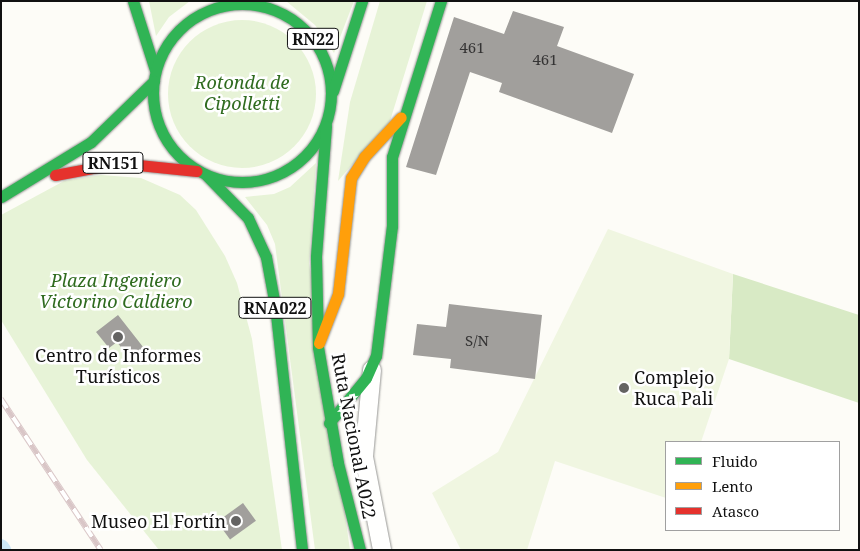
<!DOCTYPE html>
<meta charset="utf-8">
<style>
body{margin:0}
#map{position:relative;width:860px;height:551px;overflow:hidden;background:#fdfcf7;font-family:"Noto Serif",serif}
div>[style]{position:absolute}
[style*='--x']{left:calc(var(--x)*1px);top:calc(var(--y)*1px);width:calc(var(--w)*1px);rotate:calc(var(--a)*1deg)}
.green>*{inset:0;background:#e7f3d7}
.round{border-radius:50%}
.forest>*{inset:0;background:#d8eac5}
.pitch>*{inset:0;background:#f0f6e1}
.canal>*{height:16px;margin:-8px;padding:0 8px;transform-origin:8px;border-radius:8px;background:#cde8f7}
.building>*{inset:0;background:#a19f9c;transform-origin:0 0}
.roads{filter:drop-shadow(0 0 1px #979795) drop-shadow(0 0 1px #979795)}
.street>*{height:18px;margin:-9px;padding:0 9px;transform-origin:9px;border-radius:9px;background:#fffffe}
.fast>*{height:11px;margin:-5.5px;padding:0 5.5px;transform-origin:5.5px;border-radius:5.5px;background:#30b455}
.fast>.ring{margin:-5.5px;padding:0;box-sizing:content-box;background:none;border:11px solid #30b455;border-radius:50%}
.slow>*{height:11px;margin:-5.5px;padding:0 5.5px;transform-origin:5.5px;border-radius:5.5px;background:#ff9f0a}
.jam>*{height:11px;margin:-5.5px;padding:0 5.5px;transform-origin:5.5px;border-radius:5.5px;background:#e5322d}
.rail>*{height:5.5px;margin-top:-2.75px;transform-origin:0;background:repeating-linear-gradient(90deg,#fff 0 11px,#d9c6c7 0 22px);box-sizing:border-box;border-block:1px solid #d9c6c7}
.dots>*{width:14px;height:14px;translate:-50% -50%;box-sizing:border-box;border:2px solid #fff;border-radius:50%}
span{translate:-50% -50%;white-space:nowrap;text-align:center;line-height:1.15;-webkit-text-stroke:5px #fff;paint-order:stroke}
.number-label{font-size:15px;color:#353434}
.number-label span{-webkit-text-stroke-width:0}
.shield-label span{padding:1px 4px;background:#fff;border:1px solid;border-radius:4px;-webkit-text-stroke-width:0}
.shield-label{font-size:16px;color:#111;font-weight:700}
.park-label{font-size:18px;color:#2f6b1f;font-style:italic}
.poi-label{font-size:18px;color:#111}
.left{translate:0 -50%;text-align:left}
.right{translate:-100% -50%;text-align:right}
.street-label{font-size:18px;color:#111}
.frame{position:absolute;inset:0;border:2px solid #111;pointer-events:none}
.legend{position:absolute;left:665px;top:441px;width:175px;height:90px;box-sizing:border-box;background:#fff;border:1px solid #a0a0a0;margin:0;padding:6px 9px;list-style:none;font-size:15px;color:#111}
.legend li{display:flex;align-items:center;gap:10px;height:25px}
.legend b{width:25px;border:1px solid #a0a0a0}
</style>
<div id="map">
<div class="green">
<div style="clip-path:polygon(149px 1px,190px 1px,169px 17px,156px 36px)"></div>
<div style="clip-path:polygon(286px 1px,354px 1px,334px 53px,315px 25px)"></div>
<div style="clip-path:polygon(380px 1px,427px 1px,390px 121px,338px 181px,350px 102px)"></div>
<div class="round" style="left:168px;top:20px;width:148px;height:148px"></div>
<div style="clip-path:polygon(316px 163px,309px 263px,350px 550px,315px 550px,275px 244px,267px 225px,245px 197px,274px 194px,290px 187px)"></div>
<div style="clip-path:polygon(101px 175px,141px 178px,180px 195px,196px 210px,225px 256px,237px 283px,252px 339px,282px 550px,159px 550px,87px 460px,1px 320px,1px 215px,64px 181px)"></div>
</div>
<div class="forest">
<div style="clip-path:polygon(733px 274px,859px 315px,859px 403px,729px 359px)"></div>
</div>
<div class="pitch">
<div style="clip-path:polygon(608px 229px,733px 274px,729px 359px,701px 442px,666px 442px,666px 498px,555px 461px,527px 550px,461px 550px,432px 493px,498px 452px)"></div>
</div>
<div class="canal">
<div style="--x:1;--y:547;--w:4;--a:56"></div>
</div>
<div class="building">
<div style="clip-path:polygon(513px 11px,564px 27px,557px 46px,634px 74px,612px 133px,499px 92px,502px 83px,470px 72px,436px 175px,406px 167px,454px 17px,504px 34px)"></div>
<div style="clip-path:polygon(449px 304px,542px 315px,535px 379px,450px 368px,451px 359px,413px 355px,417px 324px,446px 327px)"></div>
<div style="clip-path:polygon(118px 315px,147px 352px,133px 363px,117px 342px,109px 348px,96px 332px)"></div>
<div style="left:243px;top:503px;width:22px;height:32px;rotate:54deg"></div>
</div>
<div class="roads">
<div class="street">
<div style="--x:372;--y:370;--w:87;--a:95.3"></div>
<div style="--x:364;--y:457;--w:95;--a:79"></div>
</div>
<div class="fast">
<div style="--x:133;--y:1;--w:72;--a:72.3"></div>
<div style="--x:239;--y:1;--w:3;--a:45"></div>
<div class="ring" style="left:153px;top:4px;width:167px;height:167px"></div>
<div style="--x:333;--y:91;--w:95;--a:-72.1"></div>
<div style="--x:326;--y:126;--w:131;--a:94.4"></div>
<div style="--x:316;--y:257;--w:90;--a:88.7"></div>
<div style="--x:318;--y:347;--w:118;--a:80.2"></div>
<div style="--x:338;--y:463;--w:90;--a:75.8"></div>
<div style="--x:206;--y:175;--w:60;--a:45.7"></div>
<div style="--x:248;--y:218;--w:43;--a:65.2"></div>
<div style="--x:266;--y:257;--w:49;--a:79.4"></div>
<div style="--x:275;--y:305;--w:246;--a:83.7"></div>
<div style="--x:1;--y:197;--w:105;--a:-31.4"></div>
<div style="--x:91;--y:142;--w:88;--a:-44.1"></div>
<div style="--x:329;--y:423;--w:58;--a:-50.6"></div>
<div style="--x:366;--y:378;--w:24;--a:-66"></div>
<div style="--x:376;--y:356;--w:131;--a:-83"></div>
<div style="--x:392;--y:226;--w:69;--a:-90"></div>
<div style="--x:392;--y:157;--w:164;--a:-72.6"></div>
</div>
<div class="slow">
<div style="--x:319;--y:343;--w:53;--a:-68.8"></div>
<div style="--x:338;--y:294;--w:117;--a:-83.6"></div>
<div style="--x:351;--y:178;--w:25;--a:-58"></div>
<div style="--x:364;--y:157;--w:54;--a:-47.2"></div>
</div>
<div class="jam">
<div style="--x:55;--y:175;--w:65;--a:-10.6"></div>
<div style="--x:119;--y:163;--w:78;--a:5.9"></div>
</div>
</div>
<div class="rail">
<div style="--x:1;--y:399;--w:181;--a:56.5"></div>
</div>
<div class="dots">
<div style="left:118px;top:337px;background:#646362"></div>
<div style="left:624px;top:388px;background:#646362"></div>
<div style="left:236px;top:521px;background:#646362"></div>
</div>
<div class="number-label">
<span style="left:472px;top:48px">461</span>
<span style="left:545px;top:60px">461</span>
<span style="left:477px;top:341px">S/N</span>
</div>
<div class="shield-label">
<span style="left:313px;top:39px">RN22</span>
<span style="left:113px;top:163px">RN151</span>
<span style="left:275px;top:308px">RNA022</span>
</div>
<div class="park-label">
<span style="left:242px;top:93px">Rotonda de<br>Cipolletti</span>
<span style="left:116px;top:291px">Plaza Ingeniero<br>Victorino Caldiero</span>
</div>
<div class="poi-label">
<span style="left:118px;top:366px">Centro de Informes<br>Turísticos</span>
<span class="left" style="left:634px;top:388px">Complejo<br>Ruca Pali</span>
<span class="right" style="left:226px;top:521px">Museo El Fortín</span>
</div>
<div class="street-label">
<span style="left:354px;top:436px;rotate:79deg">Ruta Nacional A022</span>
</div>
<div class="frame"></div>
<ul class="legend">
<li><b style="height:6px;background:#30b455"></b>Fluido</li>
<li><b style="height:6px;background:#ff9f0a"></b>Lento</li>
<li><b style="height:6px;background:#e5322d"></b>Atasco</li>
</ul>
</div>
